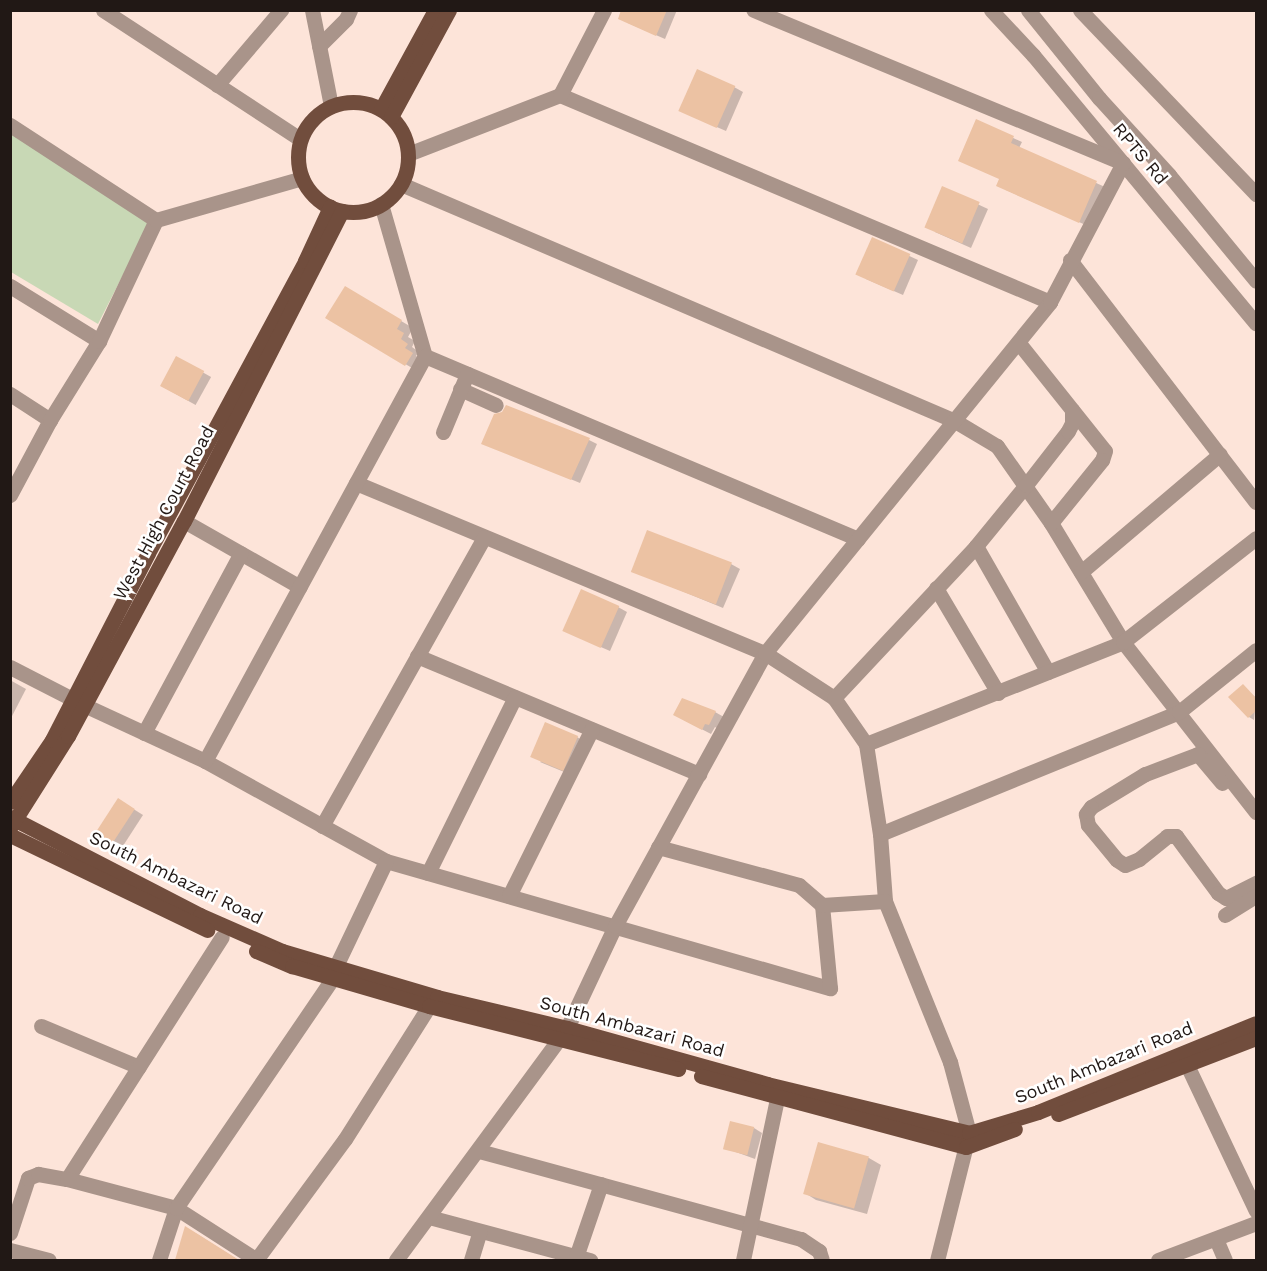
<!DOCTYPE html>
<style>
body{margin:0}
#map{position:relative;width:1267px;height:1271px;overflow:hidden;background:#fde4d9;font-family:"Work Sans",sans-serif}
div>[style]{position:absolute}
[style*='--x']{left:calc(var(--x)*1px);top:calc(var(--y)*1px);width:calc(var(--w)*1px);rotate:calc(var(--a)*1deg)}
.green>*{inset:0;background:#c8d8b5}
.shadow>*{inset:0;background:#0003;transform-origin:0 0}
.building>*{inset:0;background:#ecc2a3;transform-origin:0 0}
.minor>*{height:15px;margin:-7.5px;padding:0 7.5px;transform-origin:7.5px;border-radius:7.5px;background:#a9948a}
.major>*{height:15px;margin:-7.5px;padding:0 7.5px;transform-origin:7.5px;border-radius:7.5px;background:#714d3d}
.major>.ring{margin:-7.5px;padding:0;box-sizing:content-box;background:none;border:15px solid #714d3d;border-radius:50%}
span{translate:-50% -50%;white-space:nowrap;text-align:center;line-height:1.15;-webkit-text-stroke:5px #fff;paint-order:stroke}
.street-label{font-size:18px;color:#211815}
.frame{position:absolute;inset:0;border:12px solid #211815;pointer-events:none}
</style>
<div id="map">
<div class="green">
<div style="clip-path:polygon(10px 133px,149px 224px,98px 324px,11px 272px)"></div>
</div>
<div class="shadow">
<div style="clip-path:polygon(623px 10px,677px 10px,665px 39px,628px 23px)"></div>
<div style="clip-path:polygon(734px 87px,743px 92px,726px 131px,689px 115px)"></div>
<div style="clip-path:polygon(977px 121px,1022px 142px,1019px 148px,1105px 187px,1088px 226px,1006px 190px)"></div>
<div style="clip-path:polygon(943px 188px,988px 209px,971px 248px,935px 232px)"></div>
<div style="clip-path:polygon(873px 239px,918px 260px,903px 295px,866px 279px)"></div>
<div style="clip-path:polygon(345px 288px,413px 328px,408px 337px,415px 341px,412px 347px,419px 352px,416px 356px,424px 361px,417px 371px,327px 317px)"></div>
<div style="left:177px;top:358px;width:39px;height:32px;rotate:29deg"></div>
<div style="clip-path:polygon(589px 440px,597px 444px,580px 483px,483px 443px)"></div>
<div style="clip-path:polygon(731px 564px,740px 569px,723px 608px,631px 570px)"></div>
<div style="clip-path:polygon(618px 607px,627px 612px,610px 651px,573px 635px)"></div>
<div style="clip-path:polygon(10px 680px,26px 689px,10px 720px)"></div>
<div style="clip-path:polygon(1243px 686px,1256px 698px,1254px 720px,1249px 717px)"></div>
<div style="clip-path:polygon(715px 712px,724px 717px,718px 729px,715px 727px,711px 734px,684px 720px)"></div>
<div style="clip-path:polygon(577px 737px,585px 742px,569px 774px,540px 762px)"></div>
<div style="clip-path:polygon(119px 800px,143px 815px,121px 849px,113px 844px)"></div>
<div style="clip-path:polygon(754px 1128px,762px 1133px,755px 1159px,725px 1148px)"></div>
<div style="clip-path:polygon(819px 1143px,869px 1158px,881px 1165px,867px 1214px,816px 1200px,805px 1193px)"></div>
<div style="clip-path:polygon(186px 1228px,197px 1234px,238px 1260px,176px 1260px)"></div>
</div>
<div class="building">
<div style="clip-path:polygon(621px 10px,667px 10px,656px 36px,618px 19px)"></div>
<div style="left:697px;top:69px;width:42px;height:46px;rotate:24deg"></div>
<div style="clip-path:polygon(976px 119px,1014px 136px,1011px 143px,1097px 181px,1079px 223px,996px 186px,999px 179px,958px 161px)"></div>
<div style="left:942px;top:186px;width:41px;height:45px;rotate:23deg"></div>
<div style="left:872px;top:237px;width:42px;height:41px;rotate:24deg"></div>
<div style="clip-path:polygon(345px 286px,402px 320px,397px 329px,404px 333px,401px 339px,408px 344px,405px 348px,413px 353px,405px 366px,325px 318px)"></div>
<div style="left:176px;top:356px;width:32px;height:34px;rotate:28deg"></div>
<div style="clip-path:polygon(506px 405px,590px 438px,571px 480px,481px 444px,494px 414px,502px 412px)"></div>
<div style="left:647px;top:530px;width:91px;height:45px;rotate:21deg"></div>
<div style="left:581px;top:589px;width:42px;height:46px;rotate:24deg"></div>
<div style="clip-path:polygon(1243px 684px,1257px 699px,1257px 710px,1248px 718px,1228px 697px)"></div>
<div style="clip-path:polygon(682px 698px,716px 711px,709px 725px,705px 724px,702px 730px,673px 715px)"></div>
<div style="left:545px;top:722px;width:36px;height:38px;rotate:23deg"></div>
<div style="left:118px;top:798px;width:20px;height:44px;rotate:33deg"></div>
<div style="left:730px;top:1121px;width:25px;height:29px;rotate:14deg"></div>
<div style="left:818px;top:1142px;width:53px;height:54px;rotate:16deg"></div>
<div style="clip-path:polygon(185px 1226px,239px 1260px,175px 1260px)"></div>
</div>
<div class="minor">
<div style="--x:103;--y:10;--w:235;--a:33.2"></div>
<div style="--x:312;--y:10;--w:98;--a:78.8"></div>
<div style="--x:991;--y:10;--w:62;--a:47"></div>
<div style="--x:1033;--y:55;--w:349;--a:50.3"></div>
<div style="--x:1028;--y:10;--w:113;--a:51.1"></div>
<div style="--x:1099;--y:98;--w:104;--a:47.7"></div>
<div style="--x:1169;--y:175;--w:137;--a:50.6"></div>
<div style="--x:1080;--y:10;--w:255;--a:46.3"></div>
<div style="--x:319;--y:46;--w:38;--a:-45"></div>
<div style="--x:346;--y:19;--w:10;--a:-66"></div>
<div style="--x:217;--y:85;--w:99;--a:-49.5"></div>
<div style="--x:560;--y:95;--w:532;--a:22.9"></div>
<div style="--x:10;--y:125;--w:174;--a:33.1"></div>
<div style="--x:408;--y:154;--w:163;--a:-21.2"></div>
<div style="--x:560;--y:95;--w:96;--a:-62.6"></div>
<div style="--x:401;--y:184;--w:603;--a:23.16"></div>
<div style="--x:955;--y:421;--w:49;--a:30.8"></div>
<div style="--x:997;--y:446;--w:94;--a:55"></div>
<div style="--x:1051;--y:523;--w:139;--a:58.8"></div>
<div style="--x:1123;--y:642;--w:216;--a:52"></div>
<div style="--x:381;--y:204;--w:158;--a:73.9"></div>
<div style="--x:425;--y:356;--w:470;--a:22.9"></div>
<div style="--x:1070;--y:260;--w:305;--a:52.5"></div>
<div style="--x:10;--y:286;--w:105;--a:31.7"></div>
<div style="--x:1018;--y:342;--w:139;--a:51.4"></div>
<div style="--x:1105;--y:451;--w:9;--a:108"></div>
<div style="--x:1102;--y:460;--w:81;--a:129"></div>
<div style="--x:460;--y:389;--w:39;--a:24"></div>
<div style="--x:10;--y:394;--w:48;--a:33"></div>
<div style="--x:443;--y:432;--w:63;--a:-67.5"></div>
<div style="--x:356;--y:483;--w:443;--a:22.6"></div>
<div style="--x:765;--y:653;--w:82;--a:33.1"></div>
<div style="--x:834;--y:698;--w:56;--a:55.2"></div>
<div style="--x:866;--y:744;--w:91;--a:81.2"></div>
<div style="--x:880;--y:834;--w:67;--a:85.7"></div>
<div style="--x:885;--y:901;--w:174;--a:68"></div>
<div style="--x:950;--y:1062;--w:73;--a:75"></div>
<div style="--x:969;--y:1133;--w:131;--a:104.1"></div>
<div style="--x:10;--y:495;--w:85;--a:-61.9"></div>
<div style="--x:50;--y:420;--w:93;--a:-58.2"></div>
<div style="--x:99;--y:341;--w:134;--a:-64.8"></div>
<div style="--x:156;--y:220;--w:152;--a:-16"></div>
<div style="--x:184;--y:521;--w:133;--a:29.6"></div>
<div style="--x:976;--y:546;--w:145;--a:60.3"></div>
<div style="--x:1081;--y:572;--w:182;--a:-40.3"></div>
<div style="--x:936;--y:588;--w:122;--a:59.4"></div>
<div style="--x:417;--y:656;--w:306;--a:22.7"></div>
<div style="--x:10;--y:667;--w:83;--a:27.2"></div>
<div style="--x:84;--y:705;--w:133;--a:24.8"></div>
<div style="--x:205;--y:761;--w:207;--a:28.9"></div>
<div style="--x:386;--y:861;--w:462;--a:16"></div>
<div style="--x:830;--y:988;--w:83;--a:-95.5"></div>
<div style="--x:822;--y:905;--w:30;--a:-139"></div>
<div style="--x:799;--y:885;--w:146;--a:-164.9"></div>
<div style="--x:834;--y:698;--w:208;--a:-46.9"></div>
<div style="--x:976;--y:546;--w:79;--a:-50.7"></div>
<div style="--x:1026;--y:485;--w:68;--a:-52.1"></div>
<div style="--x:1068;--y:431;--w:9;--a:-63"></div>
<div style="--x:1072;--y:423;--w:13;--a:-90"></div>
<div style="--x:144;--y:733;--w:204;--a:-61.7"></div>
<div style="--x:866;--y:744;--w:277;--a:-21.6"></div>
<div style="--x:1123;--y:642;--w:169;--a:-38"></div>
<div style="--x:205;--y:761;--w:461;--a:-61.5"></div>
<div style="--x:1222;--y:783;--w:38;--a:-130"></div>
<div style="--x:1198;--y:754;--w:57;--a:159.3"></div>
<div style="--x:1145;--y:774;--w:63;--a:148.6"></div>
<div style="--x:1091;--y:807;--w:9;--a:126"></div>
<div style="--x:1086;--y:814;--w:11;--a:80"></div>
<div style="--x:1088;--y:825;--w:45;--a:50.4"></div>
<div style="--x:1117;--y:860;--w:9;--a:32"></div>
<div style="--x:1125;--y:865;--w:15;--a:-23"></div>
<div style="--x:1139;--y:859;--w:36;--a:-39"></div>
<div style="--x:1167;--y:836;--w:9;--a:0"></div>
<div style="--x:1176;--y:836;--w:71;--a:53.6"></div>
<div style="--x:1218;--y:893;--w:9;--a:32"></div>
<div style="--x:1226;--y:898;--w:34;--a:-27"></div>
<div style="--x:322;--y:826;--w:331;--a:-60.7"></div>
<div style="--x:880;--y:834;--w:323;--a:-22.2"></div>
<div style="--x:1179;--y:712;--w:99;--a:-38.8"></div>
<div style="--x:428;--y:873;--w:196;--a:-63.7"></div>
<div style="--x:509;--y:896;--w:186;--a:-63.6"></div>
<div style="--x:822;--y:905;--w:63;--a:-3.6"></div>
<div style="--x:1225;--y:915;--w:36;--a:-32"></div>
<div style="--x:336;--y:966;--w:116;--a:-64.5"></div>
<div style="--x:41;--y:1026;--w:106;--a:22.7"></div>
<div style="--x:1187;--y:1065;--w:161;--a:64.7"></div>
<div style="--x:479;--y:1151;--w:334;--a:15.3"></div>
<div style="--x:801;--y:1239;--w:22;--a:34"></div>
<div style="--x:819;--y:1251;--w:9;--a:72"></div>
<div style="--x:67;--y:1179;--w:287;--a:-57.4"></div>
<div style="--x:429;--y:1217;--w:167;--a:15"></div>
<div style="--x:10;--y:1233;--w:58;--a:-71.9"></div>
<div style="--x:28;--y:1178;--w:11;--a:-22"></div>
<div style="--x:38;--y:1174;--w:29;--a:10"></div>
<div style="--x:67;--y:1179;--w:113;--a:14.9"></div>
<div style="--x:176;--y:1208;--w:96;--a:32.7"></div>
<div style="--x:1216;--y:1239;--w:23;--a:67"></div>
<div style="--x:10;--y:1250;--w:40;--a:14.4"></div>
<div style="--x:576;--y:1257;--w:77;--a:-71.1"></div>
<div style="--x:159;--y:1260;--w:55;--a:-71.9"></div>
<div style="--x:176;--y:1208;--w:278;--a:-55.7"></div>
<div style="--x:256;--y:1260;--w:150;--a:-53.7"></div>
<div style="--x:345;--y:1139;--w:157;--a:-57.7"></div>
<div style="--x:396;--y:1260;--w:288;--a:-53.6"></div>
<div style="--x:567;--y:1028;--w:113;--a:-64.8"></div>
<div style="--x:615;--y:926;--w:311;--a:-61.2"></div>
<div style="--x:765;--y:653;--w:452;--a:-50.9"></div>
<div style="--x:1050;--y:302;--w:157;--a:-62.3"></div>
<div style="--x:1123;--y:163;--w:400;--a:-157.5"></div>
<div style="--x:471;--y:1260;--w:30;--a:-73"></div>
<div style="--x:743;--y:1260;--w:166;--a:-78.1"></div>
<div style="--x:1158;--y:1260;--w:105;--a:-20.7"></div>
</div>
<div class="major">
<div class="ring" style="left:298px;top:102px;width:95px;height:95px"></div>
<div style="--x:381;--y:109;--w:113;--a:-61.4"></div>
<div style="--x:391;--y:117;--w:122;--a:-61.5"></div>
<div style="--x:10;--y:802;--w:75;--a:-55.9"></div>
<div style="--x:52;--y:740;--w:210;--a:-62.8"></div>
<div style="--x:148;--y:553;--w:332;--a:-61.7"></div>
<div style="--x:305;--y:261;--w:60;--a:-65.2"></div>
<div style="--x:10;--y:817;--w:214;--a:27.3"></div>
<div style="--x:200;--y:915;--w:90;--a:23.7"></div>
<div style="--x:282;--y:951;--w:162;--a:16.5"></div>
<div style="--x:437;--y:997;--w:134;--a:13.4"></div>
<div style="--x:567;--y:1028;--w:208;--a:15.6"></div>
<div style="--x:767;--y:1084;--w:208;--a:13.6"></div>
<div style="--x:969;--y:1133;--w:72;--a:-16.9"></div>
<div style="--x:1038;--y:1112;--w:235;--a:-22.2"></div>
<div style="--x:11;--y:826;--w:107;--a:-57.7"></div>
<div style="--x:68;--y:736;--w:244;--a:-61.7"></div>
<div style="--x:184;--y:521;--w:348;--a:-63"></div>
<div style="--x:10;--y:835;--w:219;--a:25.7"></div>
<div style="--x:256;--y:951;--w:39;--a:23"></div>
<div style="--x:292;--y:966;--w:143;--a:16.3"></div>
<div style="--x:429;--y:1006;--w:257;--a:14.2"></div>
<div style="--x:701;--y:1076;--w:274;--a:15"></div>
<div style="--x:966;--y:1147;--w:52;--a:-20.2"></div>
<div style="--x:1058;--y:1114;--w:212;--a:-21"></div>
</div>
<div class="street-label">
<span style="left:1140px;top:154px;rotate:50deg">RPTS Rd</span>
<span style="left:164px;top:513px;rotate:-62deg">West High Court Road</span>
<span style="left:176px;top:878px;rotate:26deg">South Ambazari Road</span>
<span style="left:632px;top:1027px;rotate:15deg">South Ambazari Road</span>
<span style="left:1104px;top:1063px;rotate:-22deg">South Ambazari Road</span>
</div>
<div class="frame"></div>
</div>
